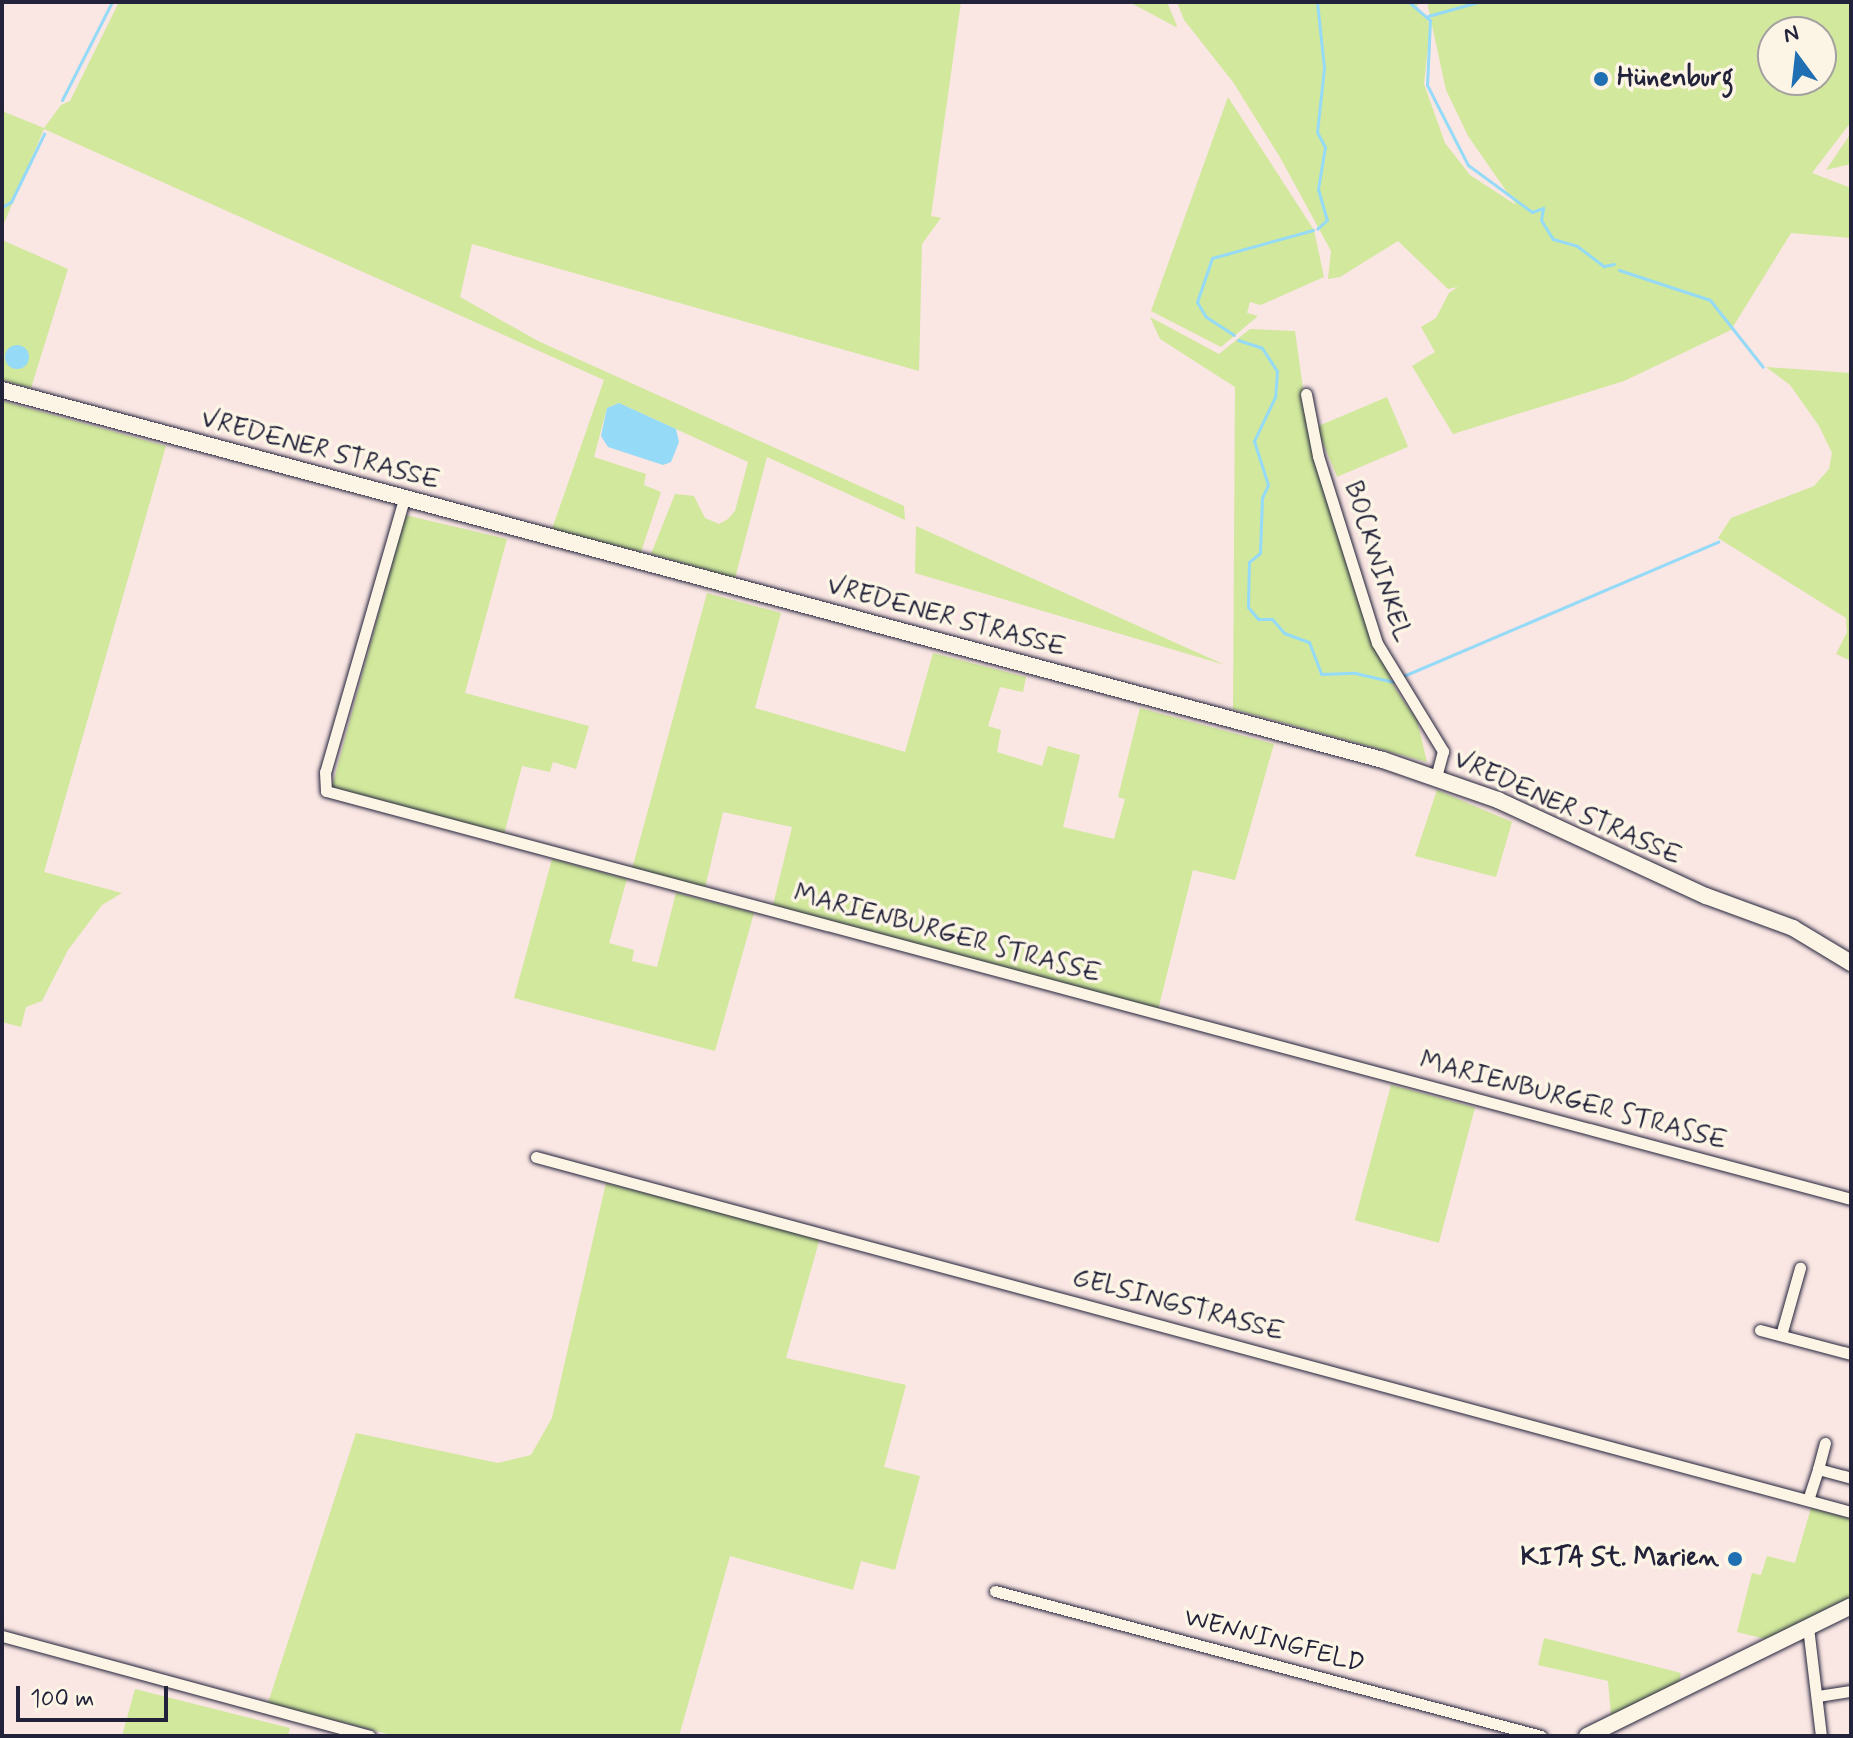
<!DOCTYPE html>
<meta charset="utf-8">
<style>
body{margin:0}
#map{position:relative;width:1853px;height:1738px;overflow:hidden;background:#fae6e3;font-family:Mynerve,sans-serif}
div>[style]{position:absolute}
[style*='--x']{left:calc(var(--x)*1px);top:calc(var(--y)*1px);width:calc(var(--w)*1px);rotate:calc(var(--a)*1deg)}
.green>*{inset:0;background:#d1e89d;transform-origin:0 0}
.water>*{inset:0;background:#95daf7}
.round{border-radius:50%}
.stream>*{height:3px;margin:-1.5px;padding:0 1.5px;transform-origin:1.5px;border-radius:1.5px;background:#95daf7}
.roads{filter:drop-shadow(0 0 2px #22223b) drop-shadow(0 0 2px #22223b)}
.street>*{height:11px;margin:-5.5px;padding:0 5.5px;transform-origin:5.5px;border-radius:5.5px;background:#fcf5e5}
.secondary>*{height:16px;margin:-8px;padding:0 8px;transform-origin:8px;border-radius:8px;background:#fcf5e5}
.dots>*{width:22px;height:22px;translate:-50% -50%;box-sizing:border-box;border:4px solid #fcf5e5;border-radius:50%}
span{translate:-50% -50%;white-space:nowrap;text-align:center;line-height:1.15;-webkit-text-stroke:7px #fcf5e5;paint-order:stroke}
.poi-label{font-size:26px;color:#22223b;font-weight:700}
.left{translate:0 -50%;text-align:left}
.right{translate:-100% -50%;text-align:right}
.street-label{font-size:26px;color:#22223b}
.frame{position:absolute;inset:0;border:4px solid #22223b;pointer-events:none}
.north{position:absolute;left:1757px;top:16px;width:80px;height:80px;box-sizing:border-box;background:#fcf5e5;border:2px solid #a5a1a1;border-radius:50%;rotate:345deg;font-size:22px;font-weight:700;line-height:32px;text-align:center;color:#22223b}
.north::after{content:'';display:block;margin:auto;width:28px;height:36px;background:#1f6fb2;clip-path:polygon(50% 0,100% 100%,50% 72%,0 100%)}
.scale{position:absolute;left:16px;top:1686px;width:152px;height:36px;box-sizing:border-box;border:4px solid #22223b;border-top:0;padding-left:10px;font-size:24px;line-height:28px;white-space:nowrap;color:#22223b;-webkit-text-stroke:6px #fcf5e5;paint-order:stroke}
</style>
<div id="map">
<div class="green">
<div style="clip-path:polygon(119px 2px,961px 2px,931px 216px,941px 218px,922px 244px,919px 371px,472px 244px,460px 297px,538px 341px,904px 506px,905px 520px,767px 457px,735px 578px,651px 554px,675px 494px,694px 496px,705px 518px,719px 524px,728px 519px,735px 511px,748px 462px,619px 403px,607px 408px,594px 457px,646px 474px,644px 485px,661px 492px,641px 552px,552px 529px,604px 380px,44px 129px,2px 228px,2px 111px,44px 128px,61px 105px,70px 101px)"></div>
<div style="clip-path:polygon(1129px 2px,1167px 2px,1177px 26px,1176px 27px)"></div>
<div style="clip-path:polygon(evenodd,1177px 2px,1420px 2px,1415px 8px,1427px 17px,1430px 27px,1424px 84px,1445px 143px,1470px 175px,1516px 205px,1468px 136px,1446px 90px,1427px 2px,1851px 2px,1851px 122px,1812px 173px,1851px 188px,1851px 238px,1791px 233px,1731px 330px,1624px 381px,1453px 434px,1412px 366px,1435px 352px,1421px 327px,1436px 318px,1449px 293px,1458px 287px,1448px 289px,1398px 241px,1340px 277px,1328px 279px,1331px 251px,1281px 159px,1233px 82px,1184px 20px,1177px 2px,1773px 32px,1821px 32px,1821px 80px,1773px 80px,1773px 32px)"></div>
<div style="clip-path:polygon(1228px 97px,1314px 230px,1324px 277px,1261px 305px,1250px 302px,1247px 313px,1258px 316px,1221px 347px,1151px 311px)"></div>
<div style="clip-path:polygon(1851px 133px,1851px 164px,1826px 170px)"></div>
<div style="clip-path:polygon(2px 240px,68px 269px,31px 388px,2px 380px)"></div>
<div style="clip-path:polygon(1150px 317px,1219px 354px,1250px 329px,1295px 331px,1310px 438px,1363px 616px,1396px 690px,1417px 720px,1427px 762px,1233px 709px,1235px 387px,1160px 339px)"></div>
<div style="clip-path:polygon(1766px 367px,1851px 373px,1851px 661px,1836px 654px,1847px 632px,1846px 618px,1718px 538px,1731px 518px,1814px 486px,1829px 469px,1832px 453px,1819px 426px,1790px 385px)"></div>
<div style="left:1387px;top:397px;width:54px;height:77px;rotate:67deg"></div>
<div style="clip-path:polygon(2px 401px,166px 446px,44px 872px,122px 893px,102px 905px,68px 950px,42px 1001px,26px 1007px,21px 1027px,2px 1022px)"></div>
<div style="clip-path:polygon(405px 515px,507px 539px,465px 693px,589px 726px,576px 769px,553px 762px,550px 772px,522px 766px,504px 834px,332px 787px)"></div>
<div style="clip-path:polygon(916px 526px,1225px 665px,915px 573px)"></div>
<div style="clip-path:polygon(707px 593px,781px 613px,755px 708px,905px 752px,933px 653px,1026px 677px,1023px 692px,1000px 687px,988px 726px,1001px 730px,997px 752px,1042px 766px,1048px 746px,1080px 755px,1063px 827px,1114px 839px,1125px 799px,1118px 797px,1140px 708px,1274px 744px,1235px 880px,1193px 870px,1158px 1010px,773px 905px,792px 827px,723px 812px,705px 888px,632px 869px)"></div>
<div style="clip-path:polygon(1437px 790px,1512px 822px,1496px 877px,1415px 856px)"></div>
<div style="clip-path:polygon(552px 859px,627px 879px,609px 943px,634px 950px,632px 961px,657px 967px,676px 893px,754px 913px,715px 1051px,514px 998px)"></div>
<div style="left:1391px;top:1085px;width:87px;height:140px;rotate:15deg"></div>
<div style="clip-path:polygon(606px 1183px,820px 1238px,786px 1358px,906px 1385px,884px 1467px,920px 1476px,895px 1570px,861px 1561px,853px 1590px,730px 1556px,679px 1736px,395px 1736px,268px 1703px,356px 1433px,498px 1463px,531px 1455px,552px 1418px)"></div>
<div style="clip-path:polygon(1811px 1508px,1851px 1519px,1851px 1597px,1765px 1639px,1737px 1632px,1752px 1573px,1761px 1575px,1767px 1556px,1795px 1563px)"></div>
<div style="clip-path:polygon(1544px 1638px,1681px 1673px,1679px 1682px,1611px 1715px,1608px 1681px,1538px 1665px)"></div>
<div style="clip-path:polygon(135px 1689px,290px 1728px,288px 1736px,122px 1736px)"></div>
</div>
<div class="water">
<div class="round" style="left:5px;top:345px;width:24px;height:24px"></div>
<div style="clip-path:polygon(619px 403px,676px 429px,679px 442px,671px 462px,663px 465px,608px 447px,601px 436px,607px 408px)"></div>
</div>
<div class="stream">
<div style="--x:1317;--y:2;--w:66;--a:83.9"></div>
<div style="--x:1324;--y:68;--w:64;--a:96.2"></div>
<div style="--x:1317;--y:132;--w:17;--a:62"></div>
<div style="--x:1325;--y:147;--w:43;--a:99.5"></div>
<div style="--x:1318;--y:189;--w:32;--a:74"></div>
<div style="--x:1327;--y:220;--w:13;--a:138"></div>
<div style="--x:1409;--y:2;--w:28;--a:41"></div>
<div style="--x:1430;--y:20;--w:65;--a:92.6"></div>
<div style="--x:1427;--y:85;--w:90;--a:62.9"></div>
<div style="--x:1468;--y:165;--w:79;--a:36.3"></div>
<div style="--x:1532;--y:212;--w:12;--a:-20"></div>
<div style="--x:1543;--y:208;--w:12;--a:99"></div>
<div style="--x:1541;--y:220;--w:22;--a:58"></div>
<div style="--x:1553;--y:239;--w:25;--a:16"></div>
<div style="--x:1577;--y:246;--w:34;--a:37"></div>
<div style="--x:1604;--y:266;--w:10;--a:-11"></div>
<div style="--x:1428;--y:16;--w:52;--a:-15.6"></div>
<div style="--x:62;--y:100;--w:110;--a:-63"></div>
<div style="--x:2;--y:207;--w:10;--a:-29"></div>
<div style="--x:11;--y:202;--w:76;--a:-64.1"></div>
<div style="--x:1619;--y:270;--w:96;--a:18.2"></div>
<div style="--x:1710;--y:300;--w:85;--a:51.7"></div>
<div style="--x:1234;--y:335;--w:33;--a:-147"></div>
<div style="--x:1206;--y:317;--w:17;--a:-121"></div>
<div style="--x:1197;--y:302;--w:46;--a:-71.2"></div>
<div style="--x:1212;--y:258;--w:105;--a:-15.5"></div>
<div style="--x:1238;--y:340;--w:25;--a:18"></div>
<div style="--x:1262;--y:348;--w:27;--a:57"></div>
<div style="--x:1277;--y:371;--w:26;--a:94"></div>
<div style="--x:1275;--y:397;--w:49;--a:115.5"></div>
<div style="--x:1254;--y:441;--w:46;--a:72.3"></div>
<div style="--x:1268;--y:485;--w:14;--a:115"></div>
<div style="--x:1262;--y:498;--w:55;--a:92.1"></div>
<div style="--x:1260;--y:553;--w:14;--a:141"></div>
<div style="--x:1249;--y:562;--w:45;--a:91.3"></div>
<div style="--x:1248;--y:607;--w:16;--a:50"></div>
<div style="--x:1258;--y:619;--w:14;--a:0"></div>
<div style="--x:1272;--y:619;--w:18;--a:49"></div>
<div style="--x:1284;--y:633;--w:27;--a:20"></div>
<div style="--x:1309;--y:642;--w:34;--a:69"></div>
<div style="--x:1321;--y:674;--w:34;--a:-2"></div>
<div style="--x:1355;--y:673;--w:39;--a:13"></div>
<div style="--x:1401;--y:677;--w:345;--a:-23.1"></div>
</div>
<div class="roads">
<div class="street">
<div style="--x:1306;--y:394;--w:63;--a:79"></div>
<div style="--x:1318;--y:456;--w:196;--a:72.5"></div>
<div style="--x:1377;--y:643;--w:127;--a:58.6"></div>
<div style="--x:1443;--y:751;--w:27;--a:105"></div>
<div style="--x:404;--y:499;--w:284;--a:106.1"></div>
<div style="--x:325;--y:772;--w:19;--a:87"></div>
<div style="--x:326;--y:791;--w:1579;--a:14.98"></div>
<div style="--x:536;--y:1157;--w:1362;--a:15.11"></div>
<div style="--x:1760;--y:1330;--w:94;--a:14.8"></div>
<div style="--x:1781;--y:1335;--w:70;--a:-74.2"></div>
<div style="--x:1818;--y:1469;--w:27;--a:-75"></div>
<div style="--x:1808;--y:1500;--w:33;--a:-72"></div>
<div style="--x:1818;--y:1469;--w:34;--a:15"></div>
<div style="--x:995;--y:1591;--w:565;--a:14.87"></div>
<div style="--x:1808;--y:1627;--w:110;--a:83.2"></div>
<div style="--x:2;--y:1636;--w:381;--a:15.2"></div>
<div style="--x:1818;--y:1696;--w:33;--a:-9"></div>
</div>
<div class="secondary">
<div style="--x:2;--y:390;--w:1430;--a:15"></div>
<div style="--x:1383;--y:760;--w:122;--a:19.2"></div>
<div style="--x:1498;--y:800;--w:229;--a:24.8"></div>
<div style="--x:1706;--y:896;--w:93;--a:20.2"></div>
<div style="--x:1793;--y:928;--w:68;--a:31.1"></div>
<div style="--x:1587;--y:1736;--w:294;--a:-26.2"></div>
</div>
</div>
<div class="dots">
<div style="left:1601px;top:79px;background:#1f6fb2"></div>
<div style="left:1735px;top:1559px;background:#1f6fb2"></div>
</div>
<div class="poi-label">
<span class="left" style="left:1617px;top:79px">Hünenburg</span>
<span class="right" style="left:1719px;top:1559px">KITA St. Marien</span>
</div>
<div class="street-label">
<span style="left:320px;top:451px;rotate:15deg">VREDENER STRASSE</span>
<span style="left:1376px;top:562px;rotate:72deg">BOCKWINKEL</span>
<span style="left:946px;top:618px;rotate:15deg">VREDENER STRASSE</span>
<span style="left:1567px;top:809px;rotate:24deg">VREDENER STRASSE</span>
<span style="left:947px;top:935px;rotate:15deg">MARIENBURGER STRASSE</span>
<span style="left:1573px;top:1102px;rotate:15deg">MARIENBURGER STRASSE</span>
<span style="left:1178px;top:1306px;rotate:15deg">GELSINGSTRASSE</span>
<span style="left:1274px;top:1642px;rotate:15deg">WENNINGFELD</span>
</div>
<div class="frame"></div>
<div class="north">N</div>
<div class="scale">100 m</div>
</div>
